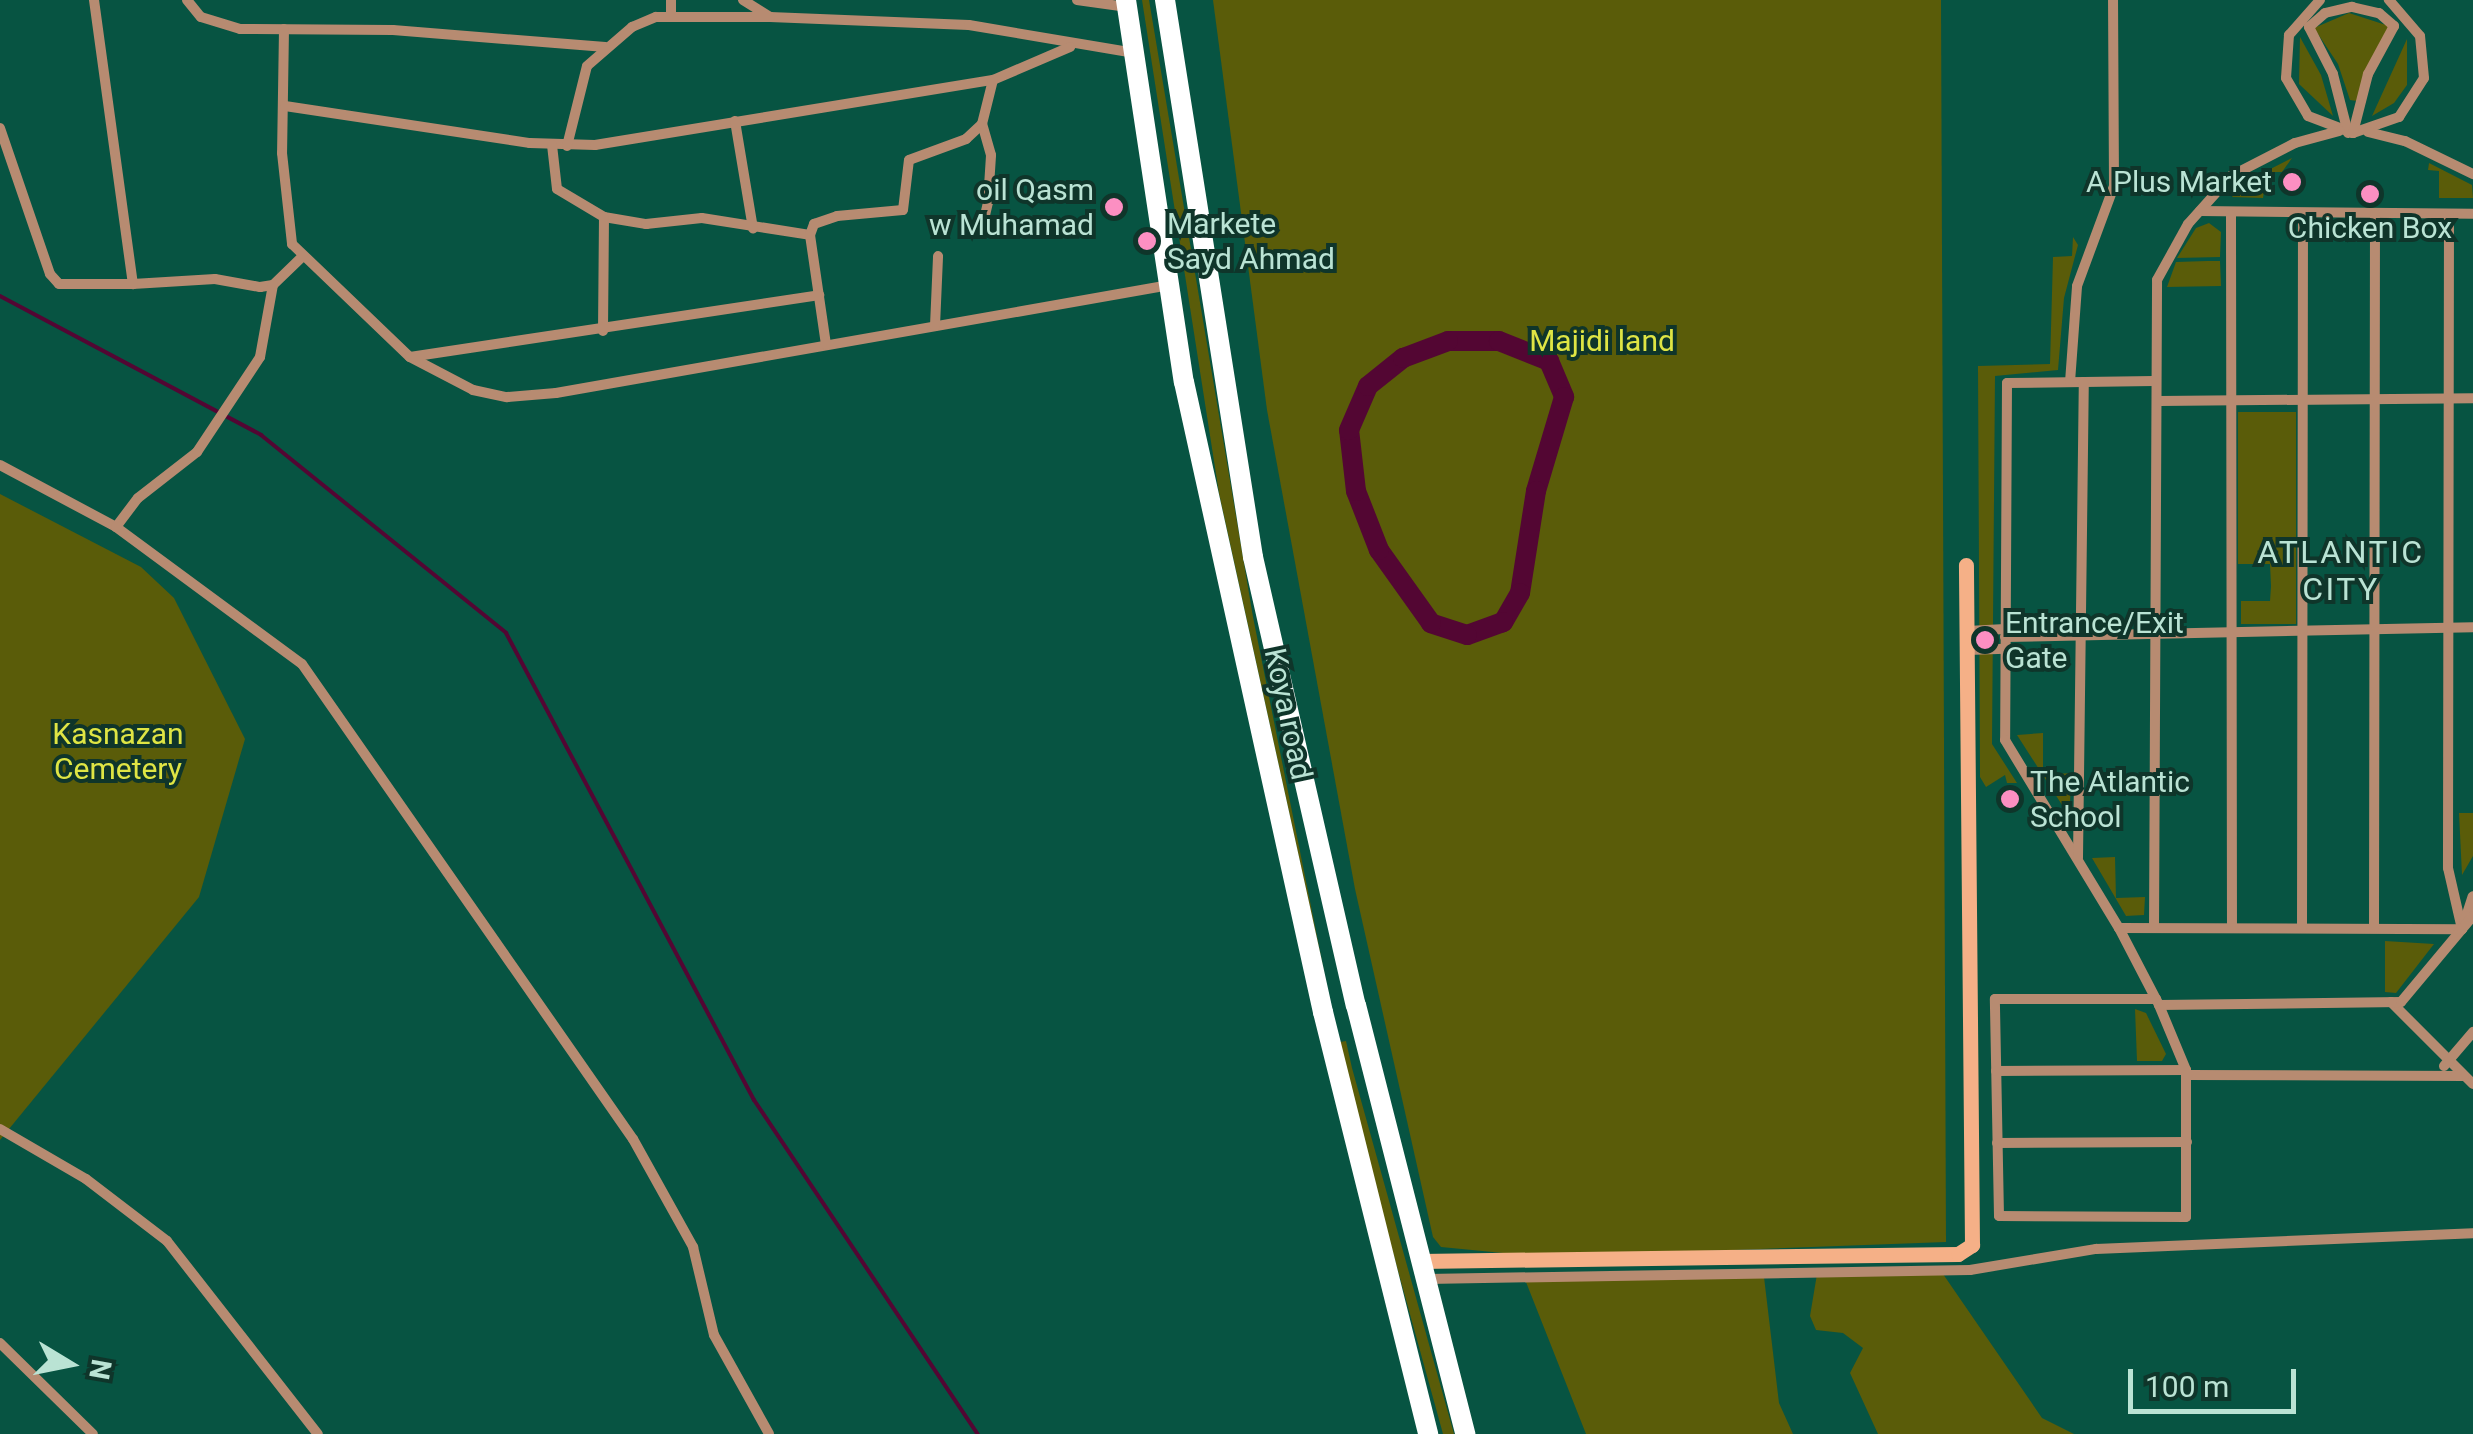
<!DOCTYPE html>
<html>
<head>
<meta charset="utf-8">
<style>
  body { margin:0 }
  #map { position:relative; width:2473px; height:1434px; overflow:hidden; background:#075442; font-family:Roboto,sans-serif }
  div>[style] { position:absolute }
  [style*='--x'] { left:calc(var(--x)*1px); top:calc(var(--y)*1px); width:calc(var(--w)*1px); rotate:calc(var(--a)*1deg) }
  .green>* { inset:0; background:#5a5c09 }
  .stream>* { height:4px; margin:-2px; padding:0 2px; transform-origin:2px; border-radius:2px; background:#530633 }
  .river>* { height:20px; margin:-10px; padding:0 10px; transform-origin:10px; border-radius:10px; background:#530633 }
  .street>* { height:10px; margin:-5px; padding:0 5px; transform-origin:5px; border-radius:5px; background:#b78b71 }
  .secondary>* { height:15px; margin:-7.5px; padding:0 7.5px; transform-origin:7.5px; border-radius:7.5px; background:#f5b087 }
  .highway>* { height:20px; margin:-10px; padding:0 10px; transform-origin:10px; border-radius:10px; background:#fff }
  .dots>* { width:28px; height:28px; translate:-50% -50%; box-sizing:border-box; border:5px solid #0f352a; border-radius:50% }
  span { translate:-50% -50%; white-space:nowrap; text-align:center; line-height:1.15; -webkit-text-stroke:8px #0f352a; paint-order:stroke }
  .poi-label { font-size:30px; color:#bae3d4 }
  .right { translate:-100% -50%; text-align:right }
  .left { translate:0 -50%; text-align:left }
  .park-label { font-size:30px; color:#dfe544 }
  .street-label { font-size:30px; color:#bae3d4 }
  .neighbourhood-label { font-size:32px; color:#bae3d4; letter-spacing:2.5px }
  .north { position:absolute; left:20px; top:1314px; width:100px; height:100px; -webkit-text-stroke:8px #0f352a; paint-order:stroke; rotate:100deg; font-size:28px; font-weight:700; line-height:40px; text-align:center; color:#bae3d4 }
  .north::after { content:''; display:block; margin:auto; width:35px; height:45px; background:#bae3d4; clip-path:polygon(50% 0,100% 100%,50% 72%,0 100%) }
  .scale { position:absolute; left:2128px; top:1369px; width:168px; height:45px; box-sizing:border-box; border:5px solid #bae3d4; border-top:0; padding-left:12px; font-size:30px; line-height:35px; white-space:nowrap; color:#bae3d4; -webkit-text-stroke:8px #0f352a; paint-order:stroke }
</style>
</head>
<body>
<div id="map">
  <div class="green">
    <i style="clip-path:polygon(1142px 0,1149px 0,1253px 617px,1325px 976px,1219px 493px)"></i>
    <i style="clip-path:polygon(1213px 0,1941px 0,1946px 1242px,1544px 1257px,1441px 1247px,1433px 1237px,1355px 889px,1267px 410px)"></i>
    <i style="clip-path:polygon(2349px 13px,2389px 26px,2357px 101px,2350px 100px,2338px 64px,2314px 28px)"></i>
    <i style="clip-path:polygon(2300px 37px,2321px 75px,2333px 116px,2299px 84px)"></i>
    <i style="clip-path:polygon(2407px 39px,2407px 85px,2394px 103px,2372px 116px)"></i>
    <i style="clip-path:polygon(2292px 158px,2282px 172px,2267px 172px,2263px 198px,2232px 197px,2241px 184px)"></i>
    <i style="clip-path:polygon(2429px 163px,2472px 185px,2473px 198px,2439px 198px,2439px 171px,2428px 170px)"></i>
    <i style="clip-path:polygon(2209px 223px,2221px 232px,2220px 257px,2177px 258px,2196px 228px)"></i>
    <i style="clip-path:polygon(2073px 237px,2078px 245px,2064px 298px,2058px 370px,1995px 376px,1992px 744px,2017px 783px,2007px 783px,2005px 775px,1986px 787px,1980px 777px,1978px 366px,2050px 364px,2053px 257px,2072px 256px)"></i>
    <i style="clip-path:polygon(2207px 261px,2220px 261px,2221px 286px,2167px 287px,2176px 262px)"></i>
    <i style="clip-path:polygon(2238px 412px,2296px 412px,2296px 624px,2241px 624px,2241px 601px,2270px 601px,2271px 586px,2270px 564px,2238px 564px)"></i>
    <i style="clip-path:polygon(0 494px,141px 567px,174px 598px,245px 739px,199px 897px,0 1140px)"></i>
    <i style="clip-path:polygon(2043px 733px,2043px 775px,2071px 773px,2070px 805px,2064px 808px,2017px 735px)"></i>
    <i style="clip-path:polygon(2459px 813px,2473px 813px,2473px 856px,2462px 875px)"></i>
    <i style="clip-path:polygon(2115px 857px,2116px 898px,2145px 897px,2144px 915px,2126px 916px,2092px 858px)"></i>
    <i style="clip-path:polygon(2385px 941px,2434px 944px,2396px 993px,2385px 992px)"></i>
    <i style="clip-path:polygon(2135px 1009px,2146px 1013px,2166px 1054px,2162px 1061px,2137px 1061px)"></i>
    <i style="clip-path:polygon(1346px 1041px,1352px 1068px,1454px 1434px,1443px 1434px,1381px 1209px,1340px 1042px)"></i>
    <i style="clip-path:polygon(1817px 1274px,1943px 1274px,2042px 1418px,2074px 1434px,1878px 1434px,1850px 1373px,1863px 1348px,1843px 1333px,1816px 1330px,1810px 1316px)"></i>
    <i style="clip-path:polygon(1524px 1277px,1764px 1277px,1779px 1403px,1793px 1434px,1586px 1434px)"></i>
  </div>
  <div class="stream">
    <i style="--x:0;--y:296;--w:296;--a:28"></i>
    <i style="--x:261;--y:435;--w:315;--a:38.9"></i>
    <i style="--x:506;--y:633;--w:529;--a:62.03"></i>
    <i style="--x:754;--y:1100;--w:402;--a:56.2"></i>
  </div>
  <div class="river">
    <i style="--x:1448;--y:341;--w:51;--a:0"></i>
    <i style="--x:1499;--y:341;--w:54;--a:21.8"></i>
    <i style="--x:1549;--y:361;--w:39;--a:67"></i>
    <i style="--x:1564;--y:397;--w:98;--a:106.6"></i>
    <i style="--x:1536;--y:491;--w:103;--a:98.9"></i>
    <i style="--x:1520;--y:593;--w:34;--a:120"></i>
    <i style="--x:1503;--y:622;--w:38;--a:160"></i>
    <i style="--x:1467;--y:635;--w:38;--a:-162"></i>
    <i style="--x:1431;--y:623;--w:90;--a:-125.5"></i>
    <i style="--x:1379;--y:550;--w:63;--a:-111.3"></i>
    <i style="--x:1356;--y:491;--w:61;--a:-96.5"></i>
    <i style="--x:1349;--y:430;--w:48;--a:-66.6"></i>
    <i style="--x:1368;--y:386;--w:45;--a:-38.7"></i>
    <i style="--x:1403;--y:358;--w:48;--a:-20.7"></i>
  </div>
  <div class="street">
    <i style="--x:94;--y:0;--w:287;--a:82.2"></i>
    <i style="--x:133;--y:284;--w:82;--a:-3.5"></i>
    <i style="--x:215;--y:279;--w:46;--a:10.1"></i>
    <i style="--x:260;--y:287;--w:13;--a:-9"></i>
    <i style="--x:273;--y:285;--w:39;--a:-44"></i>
    <i style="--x:187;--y:0;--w:22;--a:51"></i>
    <i style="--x:201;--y:17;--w:41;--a:17.1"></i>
    <i style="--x:240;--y:29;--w:153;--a:0.4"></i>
    <i style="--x:393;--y:30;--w:213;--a:4.6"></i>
    <i style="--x:743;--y:0;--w:32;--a:32"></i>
    <i style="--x:770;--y:17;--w:199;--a:2.3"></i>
    <i style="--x:969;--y:25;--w:168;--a:9.6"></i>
    <i style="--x:1077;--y:0;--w:49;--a:8.1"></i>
    <i style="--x:2320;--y:0;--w:47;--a:131.5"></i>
    <i style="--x:2289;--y:35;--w:43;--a:94"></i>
    <i style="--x:2286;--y:78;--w:44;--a:59.9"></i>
    <i style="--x:2308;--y:116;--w:48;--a:20.7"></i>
    <i style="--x:2353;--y:133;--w:49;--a:-19.2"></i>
    <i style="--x:2399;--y:117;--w:46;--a:-57.3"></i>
    <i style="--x:2424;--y:78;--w:42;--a:-95.4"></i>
    <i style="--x:2420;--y:36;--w:48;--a:-130.7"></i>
    <i style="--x:671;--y:16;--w:16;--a:-90"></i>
    <i style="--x:284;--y:29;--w:124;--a:90.9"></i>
    <i style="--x:282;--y:153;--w:92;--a:83.7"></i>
    <i style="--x:292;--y:244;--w:163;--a:43.8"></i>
    <i style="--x:410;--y:357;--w:71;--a:27.6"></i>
    <i style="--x:473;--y:390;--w:35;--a:12"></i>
    <i style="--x:507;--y:397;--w:49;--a:-4.7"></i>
    <i style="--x:556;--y:393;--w:623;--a:-9.98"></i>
    <i style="--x:285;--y:106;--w:248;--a:8.6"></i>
    <i style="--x:530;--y:143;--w:65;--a:1.8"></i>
    <i style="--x:595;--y:145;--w:403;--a:-9.3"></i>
    <i style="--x:993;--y:80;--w:84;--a:-23.2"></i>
    <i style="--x:735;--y:121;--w:109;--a:80.5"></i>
    <i style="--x:0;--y:128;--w:154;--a:71.1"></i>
    <i style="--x:50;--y:274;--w:13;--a:48"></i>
    <i style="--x:59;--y:284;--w:74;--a:0"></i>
    <i style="--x:2368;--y:132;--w:38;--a:14"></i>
    <i style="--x:2405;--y:141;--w:76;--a:25.9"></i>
    <i style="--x:2348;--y:133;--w:61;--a:-104.3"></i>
    <i style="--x:2333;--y:74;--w:53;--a:-117.1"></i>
    <i style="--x:2309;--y:27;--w:21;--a:-41"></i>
    <i style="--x:2325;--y:13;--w:28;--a:-13"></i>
    <i style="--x:2352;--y:7;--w:28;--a:13"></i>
    <i style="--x:2379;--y:13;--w:20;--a:41"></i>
    <i style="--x:2394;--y:26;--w:55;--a:118.4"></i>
    <i style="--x:2368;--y:74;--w:61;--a:104.3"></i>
    <i style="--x:552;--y:145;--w:44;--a:83.5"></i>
    <i style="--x:557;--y:189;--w:55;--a:30.8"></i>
    <i style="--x:604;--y:217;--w:43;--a:9.5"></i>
    <i style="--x:646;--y:224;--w:56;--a:-6.1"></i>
    <i style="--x:702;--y:218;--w:109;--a:8.9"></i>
    <i style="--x:810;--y:235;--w:12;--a:-70"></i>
    <i style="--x:814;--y:224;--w:24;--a:-19"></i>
    <i style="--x:837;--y:216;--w:66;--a:-5.2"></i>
    <i style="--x:903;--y:210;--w:50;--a:-83.2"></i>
    <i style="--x:909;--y:160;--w:61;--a:-20.2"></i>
    <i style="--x:966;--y:139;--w:22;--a:-43"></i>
    <i style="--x:567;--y:146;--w:82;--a:-76"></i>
    <i style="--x:587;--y:66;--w:60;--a:-40.9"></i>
    <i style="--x:632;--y:27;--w:26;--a:-23"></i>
    <i style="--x:656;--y:17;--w:114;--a:0"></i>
    <i style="--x:2200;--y:211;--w:273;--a:0.6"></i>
    <i style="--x:2449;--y:214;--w:654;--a:90.09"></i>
    <i style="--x:2448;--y:868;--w:63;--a:77.1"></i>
    <i style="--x:2231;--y:215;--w:713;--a:89.92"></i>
    <i style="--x:974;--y:231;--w:11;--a:-38"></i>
    <i style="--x:983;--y:224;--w:23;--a:-77"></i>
    <i style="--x:988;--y:202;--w:47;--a:-86.3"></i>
    <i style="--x:991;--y:155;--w:32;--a:-106"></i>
    <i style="--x:982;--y:124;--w:45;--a:-76"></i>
    <i style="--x:810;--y:235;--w:111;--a:81.7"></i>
    <i style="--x:935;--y:326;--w:70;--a:-87.5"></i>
    <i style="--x:603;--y:331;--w:114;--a:-89.5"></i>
    <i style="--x:410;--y:357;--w:414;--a:-8.6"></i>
    <i style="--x:2154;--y:381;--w:147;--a:179.2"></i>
    <i style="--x:2007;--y:383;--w:357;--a:90.3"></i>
    <i style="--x:2005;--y:740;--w:220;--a:58.8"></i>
    <i style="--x:2119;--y:928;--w:80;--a:62.5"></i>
    <i style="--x:2156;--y:999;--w:7;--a:63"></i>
    <i style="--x:2159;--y:1005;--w:70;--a:67.4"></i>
    <i style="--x:2186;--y:1070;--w:147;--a:90"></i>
    <i style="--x:2186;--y:1217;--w:187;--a:-179.7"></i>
    <i style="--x:1999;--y:1216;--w:217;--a:-91.1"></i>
    <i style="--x:1995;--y:999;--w:161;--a:0"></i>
    <i style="--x:2070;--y:382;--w:96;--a:-85.8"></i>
    <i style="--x:2077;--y:286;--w:107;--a:-69.7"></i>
    <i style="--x:2114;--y:186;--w:186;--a:-90.3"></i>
    <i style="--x:2159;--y:401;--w:314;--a:-0.5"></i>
    <i style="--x:0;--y:465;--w:132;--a:28.1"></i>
    <i style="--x:116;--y:527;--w:231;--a:36.4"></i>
    <i style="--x:302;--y:664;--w:579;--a:55.13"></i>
    <i style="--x:633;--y:1139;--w:124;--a:60.9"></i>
    <i style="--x:693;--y:1247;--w:90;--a:76.6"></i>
    <i style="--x:714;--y:1335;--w:113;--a:60.9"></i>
    <i style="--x:116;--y:527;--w:36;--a:-53"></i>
    <i style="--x:138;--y:498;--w:75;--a:-37.9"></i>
    <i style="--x:197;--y:452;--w:114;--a:-56.4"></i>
    <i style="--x:260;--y:357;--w:73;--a:-79.8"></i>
    <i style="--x:1968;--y:631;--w:37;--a:-3"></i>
    <i style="--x:2005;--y:637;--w:468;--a:-1.2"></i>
    <i style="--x:1968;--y:650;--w:37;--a:-2"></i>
    <i style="--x:2078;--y:858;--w:476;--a:-89.3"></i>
    <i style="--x:2464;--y:923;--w:28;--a:-72"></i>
    <i style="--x:2119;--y:928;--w:343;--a:0.2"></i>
    <i style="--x:2154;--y:928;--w:648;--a:-89.73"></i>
    <i style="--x:2157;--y:280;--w:64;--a:-61"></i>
    <i style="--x:2188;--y:224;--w:64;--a:-48.1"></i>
    <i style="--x:2231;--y:176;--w:72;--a:-27.3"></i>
    <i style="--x:2295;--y:143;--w:46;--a:-15.3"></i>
    <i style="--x:2302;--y:928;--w:714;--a:-89.92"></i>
    <i style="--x:2374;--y:928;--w:714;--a:-89.92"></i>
    <i style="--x:2391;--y:1002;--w:116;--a:45"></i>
    <i style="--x:2159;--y:1005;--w:242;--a:-0.7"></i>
    <i style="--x:2401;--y:1002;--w:112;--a:-50.1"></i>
    <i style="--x:2444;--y:1066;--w:45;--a:-49.5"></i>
    <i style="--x:1996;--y:1071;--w:190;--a:-0.3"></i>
    <i style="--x:2186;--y:1075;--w:278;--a:0.2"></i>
    <i style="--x:0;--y:1129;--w:99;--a:30.2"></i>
    <i style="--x:86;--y:1179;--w:102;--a:37.4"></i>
    <i style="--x:167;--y:1241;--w:245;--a:52"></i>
    <i style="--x:1997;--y:1143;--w:190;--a:-0.3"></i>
    <i style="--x:1427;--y:1279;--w:543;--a:-0.95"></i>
    <i style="--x:1970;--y:1270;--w:128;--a:-9.5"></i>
    <i style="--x:2096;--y:1249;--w:377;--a:-2.4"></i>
    <i style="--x:0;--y:1343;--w:130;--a:44.4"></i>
  </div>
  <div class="secondary">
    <i style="--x:1420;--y:1261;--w:538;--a:-0.75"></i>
    <i style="--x:1958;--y:1254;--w:17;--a:-33"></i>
    <i style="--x:1972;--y:1245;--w:680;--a:-90.51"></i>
  </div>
  <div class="highway">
    <i style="--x:1126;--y:0;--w:386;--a:81.4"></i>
    <i style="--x:1184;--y:382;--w:645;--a:77.56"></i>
    <i style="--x:1323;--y:1012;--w:435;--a:76"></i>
    <i style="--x:1165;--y:0;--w:564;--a:81.02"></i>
    <i style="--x:1253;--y:557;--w:460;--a:77.1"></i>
    <i style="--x:1356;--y:1005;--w:443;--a:75.7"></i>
  </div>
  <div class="dots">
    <i style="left:2292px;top:182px;background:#fc8fc2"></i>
    <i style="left:2370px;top:194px;background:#fc8fc2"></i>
    <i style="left:1114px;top:207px;background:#fc8fc2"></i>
    <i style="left:1147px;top:241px;background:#fc8fc2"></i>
    <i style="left:1985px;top:640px;background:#fc8fc2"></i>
    <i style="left:2010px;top:799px;background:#fc8fc2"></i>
  </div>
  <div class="poi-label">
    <span class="right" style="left:2272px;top:182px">A Plus Market</span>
    <span class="right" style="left:1094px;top:207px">oil Qasm<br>w Muhamad</span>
    <span class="left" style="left:1167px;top:241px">Markete<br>Sayd Ahmad</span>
    <span style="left:2370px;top:228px">Chicken Box</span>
    <span class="left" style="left:2005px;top:640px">Entrance/Exit<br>Gate</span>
    <span class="left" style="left:2030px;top:799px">The Atlantic<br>School</span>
  </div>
  <div class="park-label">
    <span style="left:1602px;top:341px">Majidi land</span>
    <span style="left:118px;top:751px">Kasnazan<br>Cemetery</span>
  </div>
  <div class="street-label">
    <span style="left:1288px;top:714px;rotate:78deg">Koya road</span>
  </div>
  <div class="neighbourhood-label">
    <span style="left:2341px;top:571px">ATLANTIC<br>CITY</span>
  </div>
  <div class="north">N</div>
  <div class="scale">100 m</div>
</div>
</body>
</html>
